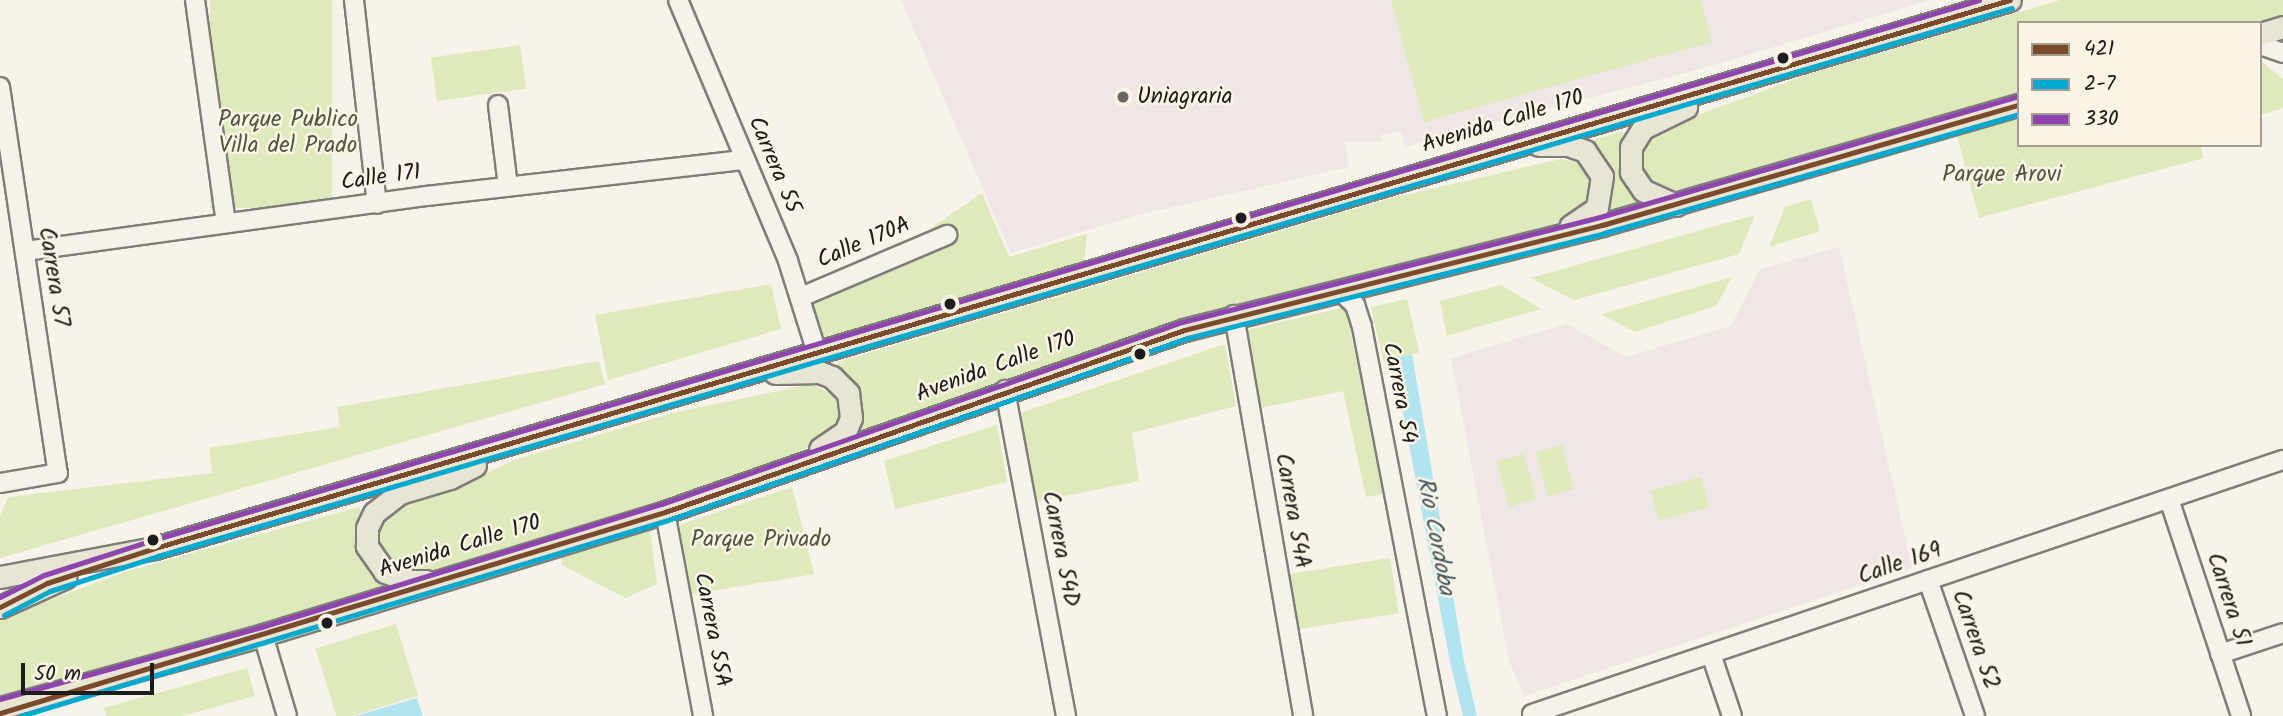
<!DOCTYPE html>
<html>
<head>
<meta charset="utf-8">
<style>
  body { margin:0 }
  #map { position:relative; width:2283px; height:716px; overflow:hidden; background:#f7f3ea; font-family:Kalam,sans-serif }
  div>[style] { position:absolute }
  [style*='--x'] { left:calc(var(--x)*1px); top:calc(var(--y)*1px); width:calc(var(--w)*1px); rotate:calc(var(--a)*1deg) }
  .built>* { inset:0; background:#eee7e5 }
  .green>* { inset:0; background:#dee9bc; transform-origin:0 0 }
  .water>* { inset:0; background:#b1e4f1 }
  .roads { filter:drop-shadow(2px 0 #7f7d79) drop-shadow(-2px 0 #7f7d79) drop-shadow(0 2px #7f7d79) drop-shadow(0 -2px #7f7d79) }
  .minor>* { height:18px; margin:-9px; padding:0 9px; transform-origin:9px; border-radius:9px; background:#f5f2ec }
  .major>* { height:21px; margin:-10.5px; padding:0 10.5px; transform-origin:10.5px; border-radius:10.5px; background:#e9e5d5 }
  .bus-1>* { height:5px; margin:-2.5px; padding:0 2.5px; transform-origin:2.5px; border-radius:2.5px; background:#7a4b2a }
  .bus-2>* { height:5px; margin:-2.5px; padding:0 2.5px; transform-origin:2.5px; border-radius:2.5px; background:#00a9ce }
  .bus-3>* { height:5px; margin:-2.5px; padding:0 2.5px; transform-origin:2.5px; border-radius:2.5px; background:#8e44ad }
  .dots>* { width:19px; height:19px; translate:-50% -50%; box-sizing:border-box; border:4px solid #fcf5e5; border-radius:50% }
  span { translate:-50% -50%; white-space:nowrap; text-align:center; line-height:1.15; -webkit-text-stroke:5px #fcf5e5; paint-order:stroke }
  .poi-label { font-size:23px; color:#1c1c1c }
  .left { translate:0 -50%; text-align:left }
  .park-label { font-size:23px; color:#505741 }
  .street-label { font-size:23px; color:#1c1c1c }
  .water-label { font-size:24px; color:#40565d; font-style:italic }
  .legend { position:absolute; left:2017px; top:21px; width:245px; height:126px; box-sizing:border-box; background:#fcf5e5; border:2px solid #a29e95; margin:0; padding:9px 12px; list-style:none; font-size:21px; color:#1c1c1c }
  .legend li { display:flex; align-items:center; gap:14px; height:35px }
  .legend b { width:35px; border:2px solid #a29e95 }
  .scale { position:absolute; left:21px; top:663px; width:133px; height:32px; box-sizing:border-box; border:4px solid #1c1c1c; border-top:0; padding-left:9px; font-size:21px; line-height:24px; white-space:nowrap; color:#1c1c1c; -webkit-text-stroke:5px #fcf5e5; paint-order:stroke }
</style>
</head>
<body>
<div id="map">
  <div class="built">
    <i style="clip-path:polygon(901px 0,1930px 0,1718px 64px,1405px 147px,1401px 131px,1381px 135px,1381px 141px,1345px 142px,1349px 167px,1138px 215px,1011px 253px)"></i>
    <i style="clip-path:polygon(1839px 247px,1912px 568px,1524px 696px,1509px 661px,1451px 358px,1567px 324px,1626px 357px,1731px 326px,1760px 269px)"></i>
  </div>
  <div class="green">
    <i style="left:210px;top:0;width:122px;height:208px"></i>
    <i style="clip-path:polygon(1391px 0,1701px 0,1712px 42px,1424px 122px)"></i>
    <i style="clip-path:polygon(2060px 0,2283px 0,2283px 18px,2260px 25px,2019px 23px,2019px 100px,1686px 188px,1668px 191px,1654px 186px,1641px 172px,1639px 153px,1643px 141px,1657px 130px,1809px 74px)"></i>
    <i style="left:520px;top:45px;width:44px;height:90px;rotate:82deg"></i>
    <i style="clip-path:polygon(2260px 60px,2283px 79px,2283px 108px,2260px 115px)"></i>
    <i style="clip-path:polygon(2019px 119px,2019px 145px,2200px 145px,2204px 158px,1979px 218px,1957px 136px)"></i>
    <i style="clip-path:polygon(1623px 131px,1620px 169px,1644px 206px,1608px 213px,1612px 200px,1610px 172px,1586px 142px)"></i>
    <i style="clip-path:polygon(1561px 159px,1579px 163px,1592px 176px,1590px 205px,1563px 223px,1331px 284px,862px 438px,856px 433px,861px 407px,858px 395px,836px 370px,838px 362px,1388px 199px)"></i>
    <i style="clip-path:polygon(982px 193px,1009px 257px,1087px 234px,1084px 263px,820px 344px,810px 299px,920px 259px,927px 231px)"></i>
    <i style="clip-path:polygon(1811px 199px,1820px 231px,1769px 247px,1785px 207px)"></i>
    <i style="clip-path:polygon(1755px 215px,1739px 254px,1574px 300px,1530px 278px)"></i>
    <i style="clip-path:polygon(1732px 277px,1716px 306px,1635px 332px,1601px 314px)"></i>
    <i style="clip-path:polygon(771px 284px,781px 329px,608px 380px,595px 315px)"></i>
    <i style="clip-path:polygon(1501px 285px,1541px 309px,1447px 336px,1440px 301px)"></i>
    <i style="left:1407px;top:299px;width:55px;height:37px;rotate:77deg"></i>
    <i style="clip-path:polygon(1346px 307px,1383px 494px,1366px 497px,1343px 391px,1256px 409px,1242px 331px)"></i>
    <i style="clip-path:polygon(1225px 344px,1236px 406px,1132px 433px,1139px 481px,1031px 503px,1014px 415px)"></i>
    <i style="clip-path:polygon(599px 361px,605px 384px,0 558px,0 516px,8px 497px,212px 473px,209px 448px,340px 427px,337px 407px)"></i>
    <i style="clip-path:polygon(812px 384px,834px 396px,842px 414px,822px 442px,729px 480px,527px 546px,421px 573px,393px 568px,380px 551px,377px 529px,383px 518px,400px 505px,451px 490px,514px 460px,676px 412px)"></i>
    <i style="clip-path:polygon(997px 425px,1007px 482px,895px 509px,884px 461px)"></i>
    <i style="left:1562px;top:445px;width:46px;height:27px;rotate:75deg"></i>
    <i style="left:1524px;top:454px;width:47px;height:28px;rotate:75deg"></i>
    <i style="left:1701px;top:477px;width:31px;height:52px;rotate:75deg"></i>
    <i style="clip-path:polygon(792px 487px,814px 574px,688px 595px,676px 526px)"></i>
    <i style="clip-path:polygon(359px 507px,363px 514px,358px 529px,360px 556px,376px 583px,393px 587px,188px 649px,0 696px,0 619px,124px 572px)"></i>
    <i style="clip-path:polygon(650px 530px,657px 584px,625px 598px,562px 565px,561px 557px)"></i>
    <i style="left:1390px;top:558px;width:56px;height:102px;rotate:81deg"></i>
    <i style="left:396px;top:624px;width:75px;height:84px;rotate:73deg"></i>
    <i style="clip-path:polygon(247px 668px,255px 696px,182px 716px,106px 716px,104px 708px)"></i>
  </div>
  <div class="water">
    <i style="clip-path:polygon(1412px 354px,1464px 661px,1477px 716px,1463px 716px,1450px 662px,1393px 359px)"></i>
    <i style="clip-path:polygon(417px 698px,423px 716px,355px 716px)"></i>
  </div>
  <div class="roads">
    <div class="minor">
      <i style="--x:195;--y:0;--w:225;--a:82.1"></i>
      <i style="--x:354;--y:0;--w:205;--a:83.6"></i>
      <i style="--x:678;--y:0;--w:283;--a:67.1"></i>
      <i style="--x:788;--y:261;--w:96;--a:72.5"></i>
      <i style="--x:2260;--y:45;--w:24;--a:19"></i>
      <i style="--x:0;--y:87;--w:390;--a:81.5"></i>
      <i style="--x:58;--y:473;--w:59;--a:170.2"></i>
      <i style="--x:498;--y:105;--w:82;--a:83"></i>
      <i style="--x:25;--y:251;--w:406;--a:-7.8"></i>
      <i style="--x:427;--y:196;--w:320;--a:-6.5"></i>
      <i style="--x:1340;--y:291;--w:21;--a:43"></i>
      <i style="--x:1355;--y:305;--w:23;--a:72"></i>
      <i style="--x:1362;--y:327;--w:396;--a:79.1"></i>
      <i style="--x:801;--y:297;--w:159;--a:-23"></i>
      <i style="--x:1234;--y:315;--w:407;--a:80.2"></i>
      <i style="--x:1005;--y:390;--w:332;--a:79.4"></i>
      <i style="--x:2169;--y:499;--w:229;--a:71.6"></i>
      <i style="--x:665;--y:512;--w:208;--a:79.4"></i>
      <i style="--x:1928;--y:580;--w:144;--a:70.9"></i>
      <i style="--x:263;--y:635;--w:84;--a:73.5"></i>
      <i style="--x:1711;--y:654;--w:65;--a:71.3"></i>
      <i style="--x:2220;--y:654;--w:66;--a:-18.4"></i>
      <i style="--x:1532;--y:714;--w:793;--a:-18.69"></i>
    </div>
    <div class="major">
      <i style="--x:2260;--y:34;--w:24;--a:-17"></i>
      <i style="--x:1539;--y:145;--w:29;--a:0"></i>
      <i style="--x:1568;--y:145;--w:18;--a:19"></i>
      <i style="--x:1585;--y:151;--w:30;--a:56"></i>
      <i style="--x:1602;--y:176;--w:32;--a:99"></i>
      <i style="--x:1597;--y:208;--w:32;--a:146"></i>
      <i style="--x:1676;--y:205;--w:36;--a:-156"></i>
      <i style="--x:1643;--y:190;--w:22;--a:-124"></i>
      <i style="--x:1631;--y:172;--w:25;--a:-90"></i>
      <i style="--x:1631;--y:147;--w:22;--a:-58"></i>
      <i style="--x:1643;--y:128;--w:48;--a:-26"></i>
      <i style="--x:775;--y:373;--w:44;--a:-1.3"></i>
      <i style="--x:819;--y:372;--w:14;--a:21"></i>
      <i style="--x:832;--y:377;--w:23;--a:45"></i>
      <i style="--x:848;--y:393;--w:25;--a:83"></i>
      <i style="--x:851;--y:418;--w:15;--a:113"></i>
      <i style="--x:845;--y:432;--w:30;--a:146"></i>
      <i style="--x:0;--y:577;--w:158;--a:-10.6"></i>
      <i style="--x:155;--y:548;--w:1934;--a:-16.46"></i>
      <i style="--x:426;--y:581;--w:15;--a:180"></i>
      <i style="--x:411;--y:581;--w:28;--a:-161"></i>
      <i style="--x:385;--y:572;--w:32;--a:-125"></i>
      <i style="--x:367;--y:546;--w:18;--a:-90"></i>
      <i style="--x:367;--y:528;--w:17;--a:-65"></i>
      <i style="--x:374;--y:513;--w:33;--a:-38"></i>
      <i style="--x:400;--y:493;--w:52;--a:-16.7"></i>
      <i style="--x:450;--y:478;--w:28;--a:-27"></i>
      <i style="--x:0;--y:607;--w:72;--a:-24.4"></i>
      <i style="--x:0;--y:708;--w:273;--a:-15.5"></i>
      <i style="--x:263;--y:635;--w:420;--a:-17"></i>
      <i style="--x:665;--y:512;--w:550;--a:-19.32"></i>
      <i style="--x:1184;--y:330;--w:431;--a:-14.1"></i>
      <i style="--x:1602;--y:225;--w:434;--a:-16.1"></i>
    </div>
  </div>
  <div class="bus-1">
    <i style="--x:0;--y:607;--w:53;--a:-27.1"></i>
    <i style="--x:47;--y:583;--w:114;--a:-18"></i>
    <i style="--x:155;--y:548;--w:1934;--a:-16.46"></i>
    <i style="--x:0;--y:713;--w:695;--a:-16.82"></i>
    <i style="--x:665;--y:512;--w:550;--a:-19.32"></i>
    <i style="--x:1184;--y:330;--w:431;--a:-14.1"></i>
    <i style="--x:1602;--y:225;--w:434;--a:-16.1"></i>
  </div>
  <div class="bus-2">
    <i style="--x:4;--y:615;--w:52;--a:-27.6"></i>
    <i style="--x:50;--y:591;--w:114;--a:-18"></i>
    <i style="--x:158;--y:556;--w:1933;--a:-16.47"></i>
    <i style="--x:20;--y:716;--w:677;--a:-16.83"></i>
    <i style="--x:668;--y:520;--w:550;--a:-19.32"></i>
    <i style="--x:1187;--y:338;--w:430;--a:-14.1"></i>
    <i style="--x:1604;--y:233;--w:432;--a:-16"></i>
  </div>
  <div class="bus-3">
    <i style="--x:0;--y:597;--w:49;--a:-26.6"></i>
    <i style="--x:44;--y:575;--w:114;--a:-17.8"></i>
    <i style="--x:153;--y:540;--w:1904;--a:-16.47"></i>
    <i style="--x:0;--y:699;--w:271;--a:-15.4"></i>
    <i style="--x:261;--y:627;--w:419;--a:-17.1"></i>
    <i style="--x:662;--y:504;--w:551;--a:-19.29"></i>
    <i style="--x:1182;--y:322;--w:431;--a:-14.1"></i>
    <i style="--x:1600;--y:217;--w:434;--a:-16.1"></i>
  </div>
  <div class="dots">
    <i style="left:1783px;top:58px;background:#1c1c1c"></i>
    <i style="left:1123px;top:97px;background:#696764"></i>
    <i style="left:1241px;top:218px;background:#1c1c1c"></i>
    <i style="left:950px;top:304px;background:#1c1c1c"></i>
    <i style="left:1140px;top:354px;background:#1c1c1c"></i>
    <i style="left:153px;top:540px;background:#1c1c1c"></i>
    <i style="left:327px;top:623px;background:#1c1c1c"></i>
  </div>
  <div class="poi-label">
    <span class="left" style="left:1137px;top:97px">Uniagraria</span>
  </div>
  <div class="park-label">
    <span style="left:288px;top:133px">Parque Publico<br>Villa del Prado</span>
    <span style="left:2002px;top:175px">Parque Arovi</span>
    <span style="left:761px;top:540px">Parque Privado</span>
  </div>
  <div class="street-label">
    <span style="left:1503px;top:122px;rotate:-17deg">Avenida Calle 170</span>
    <span style="left:774px;top:165px;rotate:67deg">Carrera 55</span>
    <span style="left:381px;top:178px;rotate:-8deg">Calle 171</span>
    <span style="left:864px;top:243px;rotate:-23deg">Calle 170A</span>
    <span style="left:53px;top:277px;rotate:81deg">Carrera 57</span>
    <span style="left:996px;top:367px;rotate:-20deg">Avenida Calle 170</span>
    <span style="left:1399px;top:393px;rotate:79deg">Carrera 54</span>
    <span style="left:1292px;top:511px;rotate:80deg">Carrera 54A</span>
    <span style="left:460px;top:547px;rotate:-17deg">Avenida Calle 170</span>
    <span style="left:1060px;top:549px;rotate:79deg">Carrera 54D</span>
    <span style="left:1900px;top:564px;rotate:-19deg">Calle 169</span>
    <span style="left:2228px;top:600px;rotate:72deg">Carrera 51</span>
    <span style="left:712px;top:630px;rotate:79deg">Carrera 55A</span>
    <span style="left:1975px;top:640px;rotate:71deg">Carrera 52</span>
  </div>
  <div class="water-label">
    <span style="left:1435px;top:536px;rotate:79deg">Rio Cordoba</span>
  </div>
  <ul class="legend">
  <li><b style="height:9px;background:#7a4b2a"></b>421</li>
  <li><b style="height:9px;background:#00a9ce"></b>2-7</li>
  <li><b style="height:9px;background:#8e44ad"></b>330</li>
  </ul>
  <div class="scale">50 m</div>
</div>
</body>
</html>
